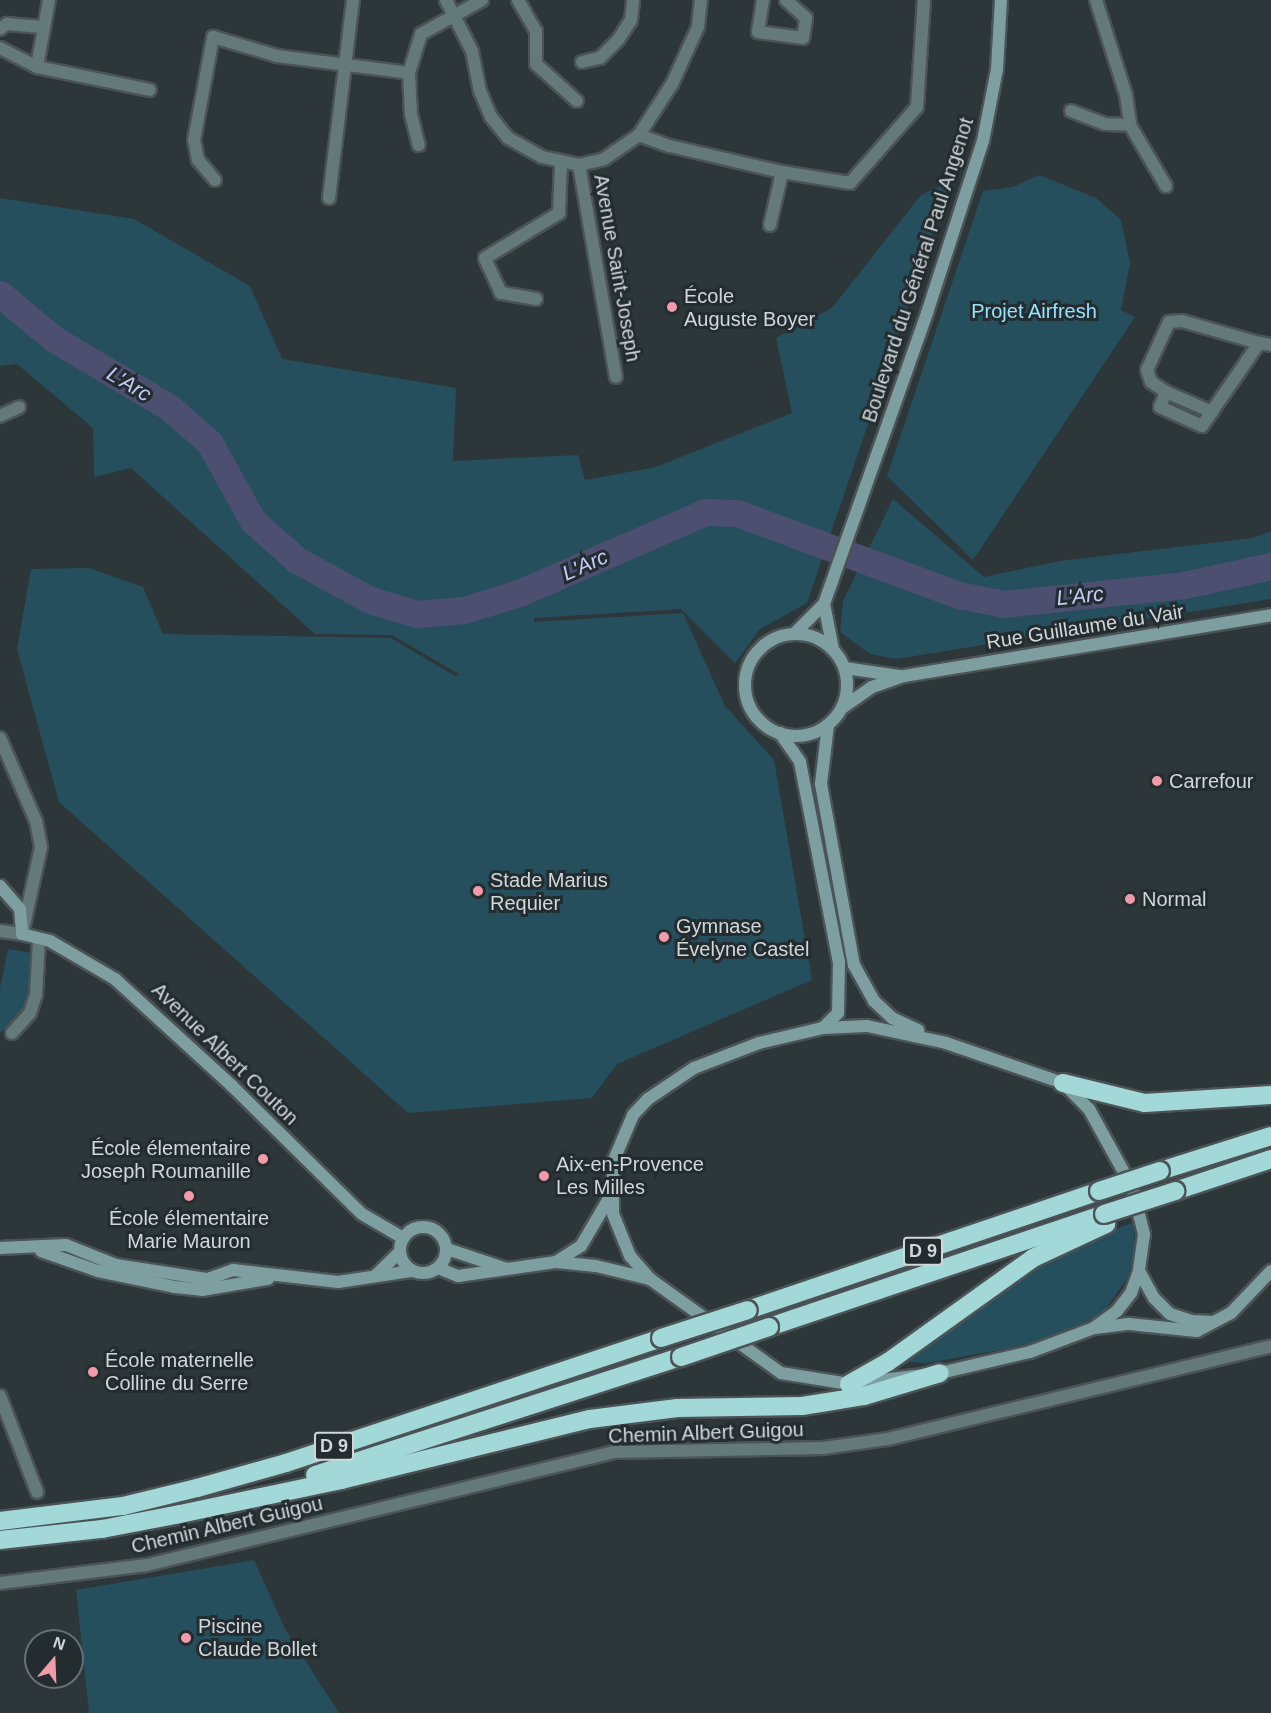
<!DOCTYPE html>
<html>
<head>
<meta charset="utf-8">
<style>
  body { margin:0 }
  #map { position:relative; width:1271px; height:1713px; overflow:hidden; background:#2d3639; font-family:Helvetica,sans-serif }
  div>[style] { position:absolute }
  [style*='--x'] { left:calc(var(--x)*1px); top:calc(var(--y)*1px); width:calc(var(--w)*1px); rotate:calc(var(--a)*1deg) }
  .green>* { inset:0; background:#264f5e }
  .river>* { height:27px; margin:-13.5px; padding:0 13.5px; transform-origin:13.5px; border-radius:13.5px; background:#4d4f70 }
  .roads { filter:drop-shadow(2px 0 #4b5356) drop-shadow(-2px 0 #4b5356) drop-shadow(0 2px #4b5356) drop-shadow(0 -2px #4b5356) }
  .street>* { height:12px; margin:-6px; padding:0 6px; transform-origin:6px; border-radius:6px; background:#647979 }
  .secondary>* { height:12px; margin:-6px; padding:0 6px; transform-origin:6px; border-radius:6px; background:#7e9fa0 }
  .secondary>.ring { margin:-6px; padding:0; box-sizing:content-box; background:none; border:12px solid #7e9fa0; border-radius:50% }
  .highway>* { height:18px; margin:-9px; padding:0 9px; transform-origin:9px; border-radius:9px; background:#a3d8d8 }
  .bridges { filter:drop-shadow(2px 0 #4b5356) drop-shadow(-2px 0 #4b5356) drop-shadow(0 2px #4b5356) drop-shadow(0 -2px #4b5356) }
  .highway-bridge>* { height:18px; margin:-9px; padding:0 9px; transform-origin:9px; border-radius:9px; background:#a3d8d8 }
  .dots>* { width:16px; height:16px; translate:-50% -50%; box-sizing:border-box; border:3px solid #232c2f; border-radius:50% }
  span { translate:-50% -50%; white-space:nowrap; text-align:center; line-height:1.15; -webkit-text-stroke:6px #232c2f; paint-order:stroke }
  .shield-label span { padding:2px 4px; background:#232c2f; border:2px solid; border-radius:4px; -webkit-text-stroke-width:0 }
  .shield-label { font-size:18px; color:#d2d7da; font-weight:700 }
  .street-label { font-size:20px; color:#d2d7da }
  .poi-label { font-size:20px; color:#d2d7da }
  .left { translate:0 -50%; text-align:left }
  .right { translate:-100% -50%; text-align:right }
  .park-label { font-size:20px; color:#96e1ff }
  .water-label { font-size:21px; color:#c7c9fa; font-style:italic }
  .north { position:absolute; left:24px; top:1629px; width:60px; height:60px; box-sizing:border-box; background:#232c2f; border:2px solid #697073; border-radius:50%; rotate:19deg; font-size:16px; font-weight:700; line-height:24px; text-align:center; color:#d2d7da }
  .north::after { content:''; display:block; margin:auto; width:21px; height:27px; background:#f39aaa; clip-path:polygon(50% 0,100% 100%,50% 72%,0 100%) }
</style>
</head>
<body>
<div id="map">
  <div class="green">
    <i style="clip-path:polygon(1039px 175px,1096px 198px,1121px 220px,1130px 263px,1121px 310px,1135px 317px,973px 560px,887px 476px,983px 191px,1013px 187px)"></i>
    <i style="clip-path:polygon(951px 181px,807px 603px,760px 629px,735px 663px,681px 609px,534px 618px,534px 622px,683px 613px,725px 706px,774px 760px,812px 980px,617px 1064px,592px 1098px,408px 1113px,59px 802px,17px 649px,31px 569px,89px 568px,143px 587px,163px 634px,391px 638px,455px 676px,459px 674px,392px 635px,315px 634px,131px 468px,94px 477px,93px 428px,17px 364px,0 366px,0 198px,134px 219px,250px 286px,282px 359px,456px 388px,453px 461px,578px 455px,585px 480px,656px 467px,792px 413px,776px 338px,832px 308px,921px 195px)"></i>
    <i style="clip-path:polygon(893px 499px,984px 577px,1060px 561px,1253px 538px,1271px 531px,1271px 599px,896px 659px,870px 654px,840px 632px,843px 601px)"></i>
    <i style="clip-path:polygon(8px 949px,32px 953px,32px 989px,25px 1011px,0 1033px,0 988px)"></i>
    <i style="clip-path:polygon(1134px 1222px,1135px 1253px,1127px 1279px,1102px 1314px,1054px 1337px,1010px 1348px,928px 1363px,905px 1362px,1017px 1276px,1064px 1250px)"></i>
    <i style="clip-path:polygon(254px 1560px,285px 1629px,339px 1713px,89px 1713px,76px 1590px)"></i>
  </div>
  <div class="river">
    <i style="--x:0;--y:294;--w:70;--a:39.8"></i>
    <i style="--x:54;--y:339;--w:135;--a:30.7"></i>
    <i style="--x:170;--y:408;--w:52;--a:41.1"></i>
    <i style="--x:209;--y:442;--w:90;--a:60.9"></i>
    <i style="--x:253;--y:521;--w:59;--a:41.6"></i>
    <i style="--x:297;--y:560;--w:83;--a:28.7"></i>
    <i style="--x:370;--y:600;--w:49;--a:16.6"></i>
    <i style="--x:417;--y:614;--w:47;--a:-4.9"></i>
    <i style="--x:464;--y:610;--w:58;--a:-17.2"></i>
    <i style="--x:519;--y:593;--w:203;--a:-23.5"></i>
    <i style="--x:705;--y:512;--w:32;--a:2"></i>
    <i style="--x:737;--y:513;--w:237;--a:20.3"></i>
    <i style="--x:959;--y:595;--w:46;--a:11.3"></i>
    <i style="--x:1004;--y:604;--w:181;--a:-6"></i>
    <i style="--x:1184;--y:585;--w:89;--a:-12.3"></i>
  </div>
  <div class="roads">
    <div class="street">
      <i style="--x:49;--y:0;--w:68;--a:100.2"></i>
      <i style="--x:37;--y:67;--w:115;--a:11.5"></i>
      <i style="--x:446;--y:0;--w:57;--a:63"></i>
      <i style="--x:472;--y:51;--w:41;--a:78.7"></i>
      <i style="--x:480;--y:91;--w:28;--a:67"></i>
      <i style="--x:491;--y:117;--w:27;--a:51"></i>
      <i style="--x:508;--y:138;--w:39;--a:29"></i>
      <i style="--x:542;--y:157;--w:38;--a:12"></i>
      <i style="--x:579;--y:165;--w:26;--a:-13"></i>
      <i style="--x:604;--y:159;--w:42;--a:-34.4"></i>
      <i style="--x:639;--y:135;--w:61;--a:-57.1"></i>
      <i style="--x:672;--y:84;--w:63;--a:-65.5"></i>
      <i style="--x:698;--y:27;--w:27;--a:-84"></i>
      <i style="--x:518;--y:0;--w:36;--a:60"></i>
      <i style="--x:536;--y:31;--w:33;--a:90"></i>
      <i style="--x:536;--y:64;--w:55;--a:42.1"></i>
      <i style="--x:763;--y:0;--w:32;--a:99"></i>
      <i style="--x:758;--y:32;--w:45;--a:7.6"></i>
      <i style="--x:803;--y:38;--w:20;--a:-81"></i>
      <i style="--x:806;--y:18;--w:27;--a:-138"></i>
      <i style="--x:1096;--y:0;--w:100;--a:72.5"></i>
      <i style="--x:1126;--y:95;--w:30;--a:82"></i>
      <i style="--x:1130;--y:125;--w:71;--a:59.5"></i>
      <i style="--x:0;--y:29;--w:9;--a:-36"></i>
      <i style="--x:7;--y:24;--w:37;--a:5"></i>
      <i style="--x:0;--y:48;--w:42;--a:27.2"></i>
      <i style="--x:582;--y:62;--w:18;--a:-13"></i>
      <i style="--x:600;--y:58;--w:25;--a:-45"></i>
      <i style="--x:618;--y:40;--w:24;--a:-57"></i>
      <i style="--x:631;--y:20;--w:20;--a:-84"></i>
      <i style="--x:409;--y:73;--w:41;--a:87.2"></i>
      <i style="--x:411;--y:114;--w:32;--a:76"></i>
      <i style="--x:1071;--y:111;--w:36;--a:21"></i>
      <i style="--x:1105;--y:124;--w:25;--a:2"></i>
      <i style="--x:639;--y:135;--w:33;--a:20"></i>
      <i style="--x:670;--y:146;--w:115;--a:13.1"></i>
      <i style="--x:782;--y:172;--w:69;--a:9.2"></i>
      <i style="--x:850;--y:183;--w:101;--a:-48.6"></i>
      <i style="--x:917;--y:107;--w:107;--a:-86.3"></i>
      <i style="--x:579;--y:165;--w:215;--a:80.1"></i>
      <i style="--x:215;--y:180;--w:26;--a:-130"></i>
      <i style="--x:198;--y:160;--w:20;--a:-101"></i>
      <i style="--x:194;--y:140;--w:105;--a:-79.5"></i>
      <i style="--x:213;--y:37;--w:67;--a:16.5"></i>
      <i style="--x:277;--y:56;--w:133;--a:7.3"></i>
      <i style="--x:409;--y:73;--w:41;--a:-72.9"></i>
      <i style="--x:421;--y:34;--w:70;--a:-29.1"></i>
      <i style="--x:329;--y:198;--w:199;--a:-83.1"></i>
      <i style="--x:770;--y:225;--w:54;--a:-77.2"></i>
      <i style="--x:536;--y:299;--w:36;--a:-170"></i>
      <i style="--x:501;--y:293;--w:38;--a:-115"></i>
      <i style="--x:485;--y:258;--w:87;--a:-31.3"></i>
      <i style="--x:559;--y:213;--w:50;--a:-87.7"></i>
      <i style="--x:1166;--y:392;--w:18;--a:-146"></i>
      <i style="--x:1151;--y:382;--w:13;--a:-108"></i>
      <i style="--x:1147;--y:370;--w:53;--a:-65.4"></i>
      <i style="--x:1169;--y:322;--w:13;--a:-4"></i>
      <i style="--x:1182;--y:321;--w:80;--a:15.9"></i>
      <i style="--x:1212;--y:412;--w:50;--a:-156.5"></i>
      <i style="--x:1166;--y:392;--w:16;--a:112"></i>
      <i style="--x:1160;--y:407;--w:46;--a:24.3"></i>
      <i style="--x:1202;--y:426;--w:101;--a:-55.5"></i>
      <i style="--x:1259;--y:343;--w:12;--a:9"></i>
      <i style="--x:0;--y:416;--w:21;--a:-25"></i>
      <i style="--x:0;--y:738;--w:90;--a:66.6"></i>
      <i style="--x:36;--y:821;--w:26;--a:79"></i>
      <i style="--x:41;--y:847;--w:89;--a:102.3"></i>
      <i style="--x:22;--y:934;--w:22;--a:-172"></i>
      <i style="--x:12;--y:1033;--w:27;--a:-48"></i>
      <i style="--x:30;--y:1013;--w:19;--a:-72"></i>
      <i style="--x:36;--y:995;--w:56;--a:-86.9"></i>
      <i style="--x:0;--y:1396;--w:103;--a:68.9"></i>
      <i style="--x:0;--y:1583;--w:148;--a:-7"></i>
      <i style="--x:147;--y:1565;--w:480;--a:-13.6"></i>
      <i style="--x:614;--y:1452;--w:209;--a:-1.1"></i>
      <i style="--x:823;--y:1448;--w:66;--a:-7.9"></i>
      <i style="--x:888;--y:1439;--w:394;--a:-13.6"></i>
    </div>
    <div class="secondary">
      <i style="--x:824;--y:604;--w:46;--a:78.7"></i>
      <i style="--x:794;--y:634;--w:42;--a:-45"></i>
      <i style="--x:824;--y:604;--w:309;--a:-70.5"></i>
      <i style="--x:927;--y:313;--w:181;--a:-72"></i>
      <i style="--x:983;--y:141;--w:73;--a:-79"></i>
      <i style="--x:997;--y:69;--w:69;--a:-86.7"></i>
      <i class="ring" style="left:745px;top:634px;width:90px;height:90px"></i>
      <i style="--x:845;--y:668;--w:56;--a:8.3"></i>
      <i style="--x:842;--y:708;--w:37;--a:-35"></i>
      <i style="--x:872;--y:687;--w:34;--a:-19"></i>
      <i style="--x:904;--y:676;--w:372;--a:-9.4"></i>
      <i style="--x:828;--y:725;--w:59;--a:96.8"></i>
      <i style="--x:821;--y:784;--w:184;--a:79.7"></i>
      <i style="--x:854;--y:965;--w:41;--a:60.9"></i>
      <i style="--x:874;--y:1001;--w:25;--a:43"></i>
      <i style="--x:892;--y:1018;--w:29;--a:25"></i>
      <i style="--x:780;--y:733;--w:35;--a:55"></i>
      <i style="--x:800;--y:762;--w:204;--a:79"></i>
      <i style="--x:839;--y:962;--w:51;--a:91.1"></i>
      <i style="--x:838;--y:1013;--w:21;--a:135"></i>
      <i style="--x:0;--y:886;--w:30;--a:49"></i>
      <i style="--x:20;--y:909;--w:25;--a:85"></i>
      <i style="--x:22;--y:934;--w:29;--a:14"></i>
      <i style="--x:50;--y:941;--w:75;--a:30.3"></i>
      <i style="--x:115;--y:979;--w:159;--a:42.4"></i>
      <i style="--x:232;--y:1086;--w:182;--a:44.6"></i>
      <i style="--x:362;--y:1214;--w:48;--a:30.3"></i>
      <i style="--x:867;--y:1026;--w:81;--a:12.1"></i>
      <i style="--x:946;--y:1043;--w:124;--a:18.9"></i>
      <i style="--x:1063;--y:1083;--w:37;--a:45"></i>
      <i style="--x:1089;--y:1109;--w:89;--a:61.1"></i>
      <i style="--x:1132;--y:1187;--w:49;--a:75.7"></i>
      <i style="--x:1144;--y:1234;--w:37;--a:98"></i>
      <i style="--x:1139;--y:1271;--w:23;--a:110"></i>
      <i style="--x:1131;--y:1293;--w:23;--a:128"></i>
      <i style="--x:1117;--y:1311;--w:29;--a:144"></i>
      <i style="--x:1094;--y:1328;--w:68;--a:159.4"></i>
      <i style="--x:1030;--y:1352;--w:92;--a:166.9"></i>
      <i style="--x:940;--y:1373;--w:92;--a:173.1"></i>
      <i style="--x:849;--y:1384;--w:69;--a:-170.8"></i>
      <i style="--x:781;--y:1373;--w:161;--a:-144.3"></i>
      <i style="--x:650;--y:1279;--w:30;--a:-131"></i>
      <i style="--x:630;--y:1256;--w:45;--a:-112"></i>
      <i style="--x:613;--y:1214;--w:52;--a:-90"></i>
      <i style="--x:613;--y:1162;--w:51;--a:-66.9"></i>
      <i style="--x:633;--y:1115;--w:22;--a:-47"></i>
      <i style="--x:648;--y:1099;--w:55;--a:-34"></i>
      <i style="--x:694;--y:1068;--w:70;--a:-21"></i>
      <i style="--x:759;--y:1043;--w:66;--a:-13.2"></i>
      <i style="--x:823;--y:1028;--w:44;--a:-2.6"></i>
      <i class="ring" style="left:400px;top:1227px;width:34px;height:34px"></i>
      <i style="--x:0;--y:1248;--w:66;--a:-2.6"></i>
      <i style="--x:66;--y:1245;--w:54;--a:21.8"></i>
      <i style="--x:116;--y:1265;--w:93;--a:8.7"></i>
      <i style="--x:208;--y:1279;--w:27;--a:-20"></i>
      <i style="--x:233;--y:1270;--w:106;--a:6.5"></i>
      <i style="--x:338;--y:1282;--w:75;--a:-8.5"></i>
      <i style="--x:447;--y:1249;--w:63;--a:18.4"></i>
      <i style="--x:41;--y:1251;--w:60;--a:19.3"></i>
      <i style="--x:98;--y:1271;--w:79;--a:11.7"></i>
      <i style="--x:175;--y:1287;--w:27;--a:6"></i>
      <i style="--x:202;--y:1290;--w:67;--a:-9.5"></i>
      <i style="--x:556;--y:1262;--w:30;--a:-33"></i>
      <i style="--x:581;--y:1246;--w:59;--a:-59.5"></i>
      <i style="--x:438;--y:1268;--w:22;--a:22"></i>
      <i style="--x:458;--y:1276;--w:99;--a:-8.1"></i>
      <i style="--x:556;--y:1262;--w:40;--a:5.7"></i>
      <i style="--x:596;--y:1266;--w:56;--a:13.5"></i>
      <i style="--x:1139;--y:1271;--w:31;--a:61"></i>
      <i style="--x:1154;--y:1298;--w:23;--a:45"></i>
      <i style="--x:1170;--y:1314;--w:22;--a:18"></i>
      <i style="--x:1191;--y:1321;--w:21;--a:3"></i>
      <i style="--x:375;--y:1276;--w:35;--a:-44"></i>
      <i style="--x:1095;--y:1328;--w:34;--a:-7"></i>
      <i style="--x:1129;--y:1324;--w:68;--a:5.9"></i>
      <i style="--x:1197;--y:1331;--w:38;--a:-28"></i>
      <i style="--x:1231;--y:1313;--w:58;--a:-46.4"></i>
    </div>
    <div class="highway">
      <i style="--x:1063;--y:1083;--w:84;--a:13.7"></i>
      <i style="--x:1145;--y:1103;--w:126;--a:-3.6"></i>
      <i style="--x:1160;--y:1171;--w:116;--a:-17.5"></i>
      <i style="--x:1175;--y:1191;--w:101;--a:-18.4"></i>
      <i style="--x:748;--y:1310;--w:371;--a:-18.7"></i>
      <i style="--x:769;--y:1327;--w:354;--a:-18.6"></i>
      <i style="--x:849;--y:1384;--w:45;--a:-29.4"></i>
      <i style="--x:888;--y:1362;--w:178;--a:-35.6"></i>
      <i style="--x:1033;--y:1258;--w:81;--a:-25"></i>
      <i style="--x:315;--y:1475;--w:385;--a:-17.9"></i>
      <i style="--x:0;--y:1521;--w:124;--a:-7"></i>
      <i style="--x:123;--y:1506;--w:76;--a:-13.7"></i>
      <i style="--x:197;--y:1488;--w:92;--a:-15.7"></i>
      <i style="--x:286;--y:1463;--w:395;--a:-18.4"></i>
      <i style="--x:0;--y:1540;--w:103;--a:-6.2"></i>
      <i style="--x:102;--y:1529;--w:79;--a:-10.9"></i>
      <i style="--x:180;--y:1514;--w:165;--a:-11.9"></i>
      <i style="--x:341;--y:1480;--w:256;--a:-13.8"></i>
      <i style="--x:590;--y:1419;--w:88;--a:-7.2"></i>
      <i style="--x:677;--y:1408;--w:125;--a:-0.9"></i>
      <i style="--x:802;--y:1406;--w:63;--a:-9.2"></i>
      <i style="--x:864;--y:1396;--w:79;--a:-16.8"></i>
    </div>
  </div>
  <div class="bridges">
    <div class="highway-bridge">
      <i style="--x:1099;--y:1191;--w:64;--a:-18.2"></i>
      <i style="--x:1104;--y:1214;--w:75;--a:-17.9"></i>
      <i style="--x:661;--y:1338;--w:91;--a:-17.8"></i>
      <i style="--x:681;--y:1357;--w:93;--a:-18.8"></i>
    </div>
  </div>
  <div class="dots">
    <i style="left:672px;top:307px;background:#f39aaa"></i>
    <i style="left:1157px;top:781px;background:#f39aaa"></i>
    <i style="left:478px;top:891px;background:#f39aaa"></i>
    <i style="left:1130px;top:899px;background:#f39aaa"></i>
    <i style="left:664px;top:937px;background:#f39aaa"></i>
    <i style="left:263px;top:1159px;background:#f39aaa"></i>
    <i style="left:544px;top:1176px;background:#f39aaa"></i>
    <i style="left:189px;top:1196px;background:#f39aaa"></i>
    <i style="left:93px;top:1372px;background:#f39aaa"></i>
    <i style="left:186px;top:1638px;background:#f39aaa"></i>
  </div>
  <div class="shield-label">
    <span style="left:923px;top:1251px">D 9</span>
    <span style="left:334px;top:1446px">D 9</span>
  </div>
  <div class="street-label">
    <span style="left:617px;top:268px;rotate:80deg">Avenue Saint-Joseph</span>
    <span style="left:918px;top:270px;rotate:-72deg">Boulevard du Général Paul Angenot</span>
    <span style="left:1085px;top:627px;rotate:-9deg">Rue Guillaume du Vair</span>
    <span style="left:225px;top:1054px;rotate:44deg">Avenue Albert Couton</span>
    <span style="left:706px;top:1433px;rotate:-2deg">Chemin Albert Guigou</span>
    <span style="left:227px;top:1525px;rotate:-13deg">Chemin Albert Guigou</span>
  </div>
  <div class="poi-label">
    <span class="left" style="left:684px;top:308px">École<br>Auguste Boyer</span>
    <span class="left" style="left:1169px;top:781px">Carrefour</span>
    <span class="left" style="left:490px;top:892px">Stade Marius<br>Requier</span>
    <span class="left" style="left:1142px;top:899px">Normal</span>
    <span class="left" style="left:676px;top:938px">Gymnase<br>Évelyne Castel</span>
    <span class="right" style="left:251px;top:1160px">École élementaire<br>Joseph Roumanille</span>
    <span class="left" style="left:556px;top:1176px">Aix-en-Provence<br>Les Milles</span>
    <span style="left:189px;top:1230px">École élementaire<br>Marie Mauron</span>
    <span class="left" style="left:105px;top:1372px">École maternelle<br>Colline du Serre</span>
    <span class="left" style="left:198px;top:1638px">Piscine<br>Claude Bollet</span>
  </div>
  <div class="park-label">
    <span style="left:1034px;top:311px">Projet Airfresh</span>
  </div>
  <div class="water-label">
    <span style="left:129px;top:384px;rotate:31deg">L'Arc</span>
    <span style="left:585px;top:565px;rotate:-24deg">L'Arc</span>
    <span style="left:1080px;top:596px;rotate:-6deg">L'Arc</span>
  </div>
  <div class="north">N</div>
</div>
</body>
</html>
